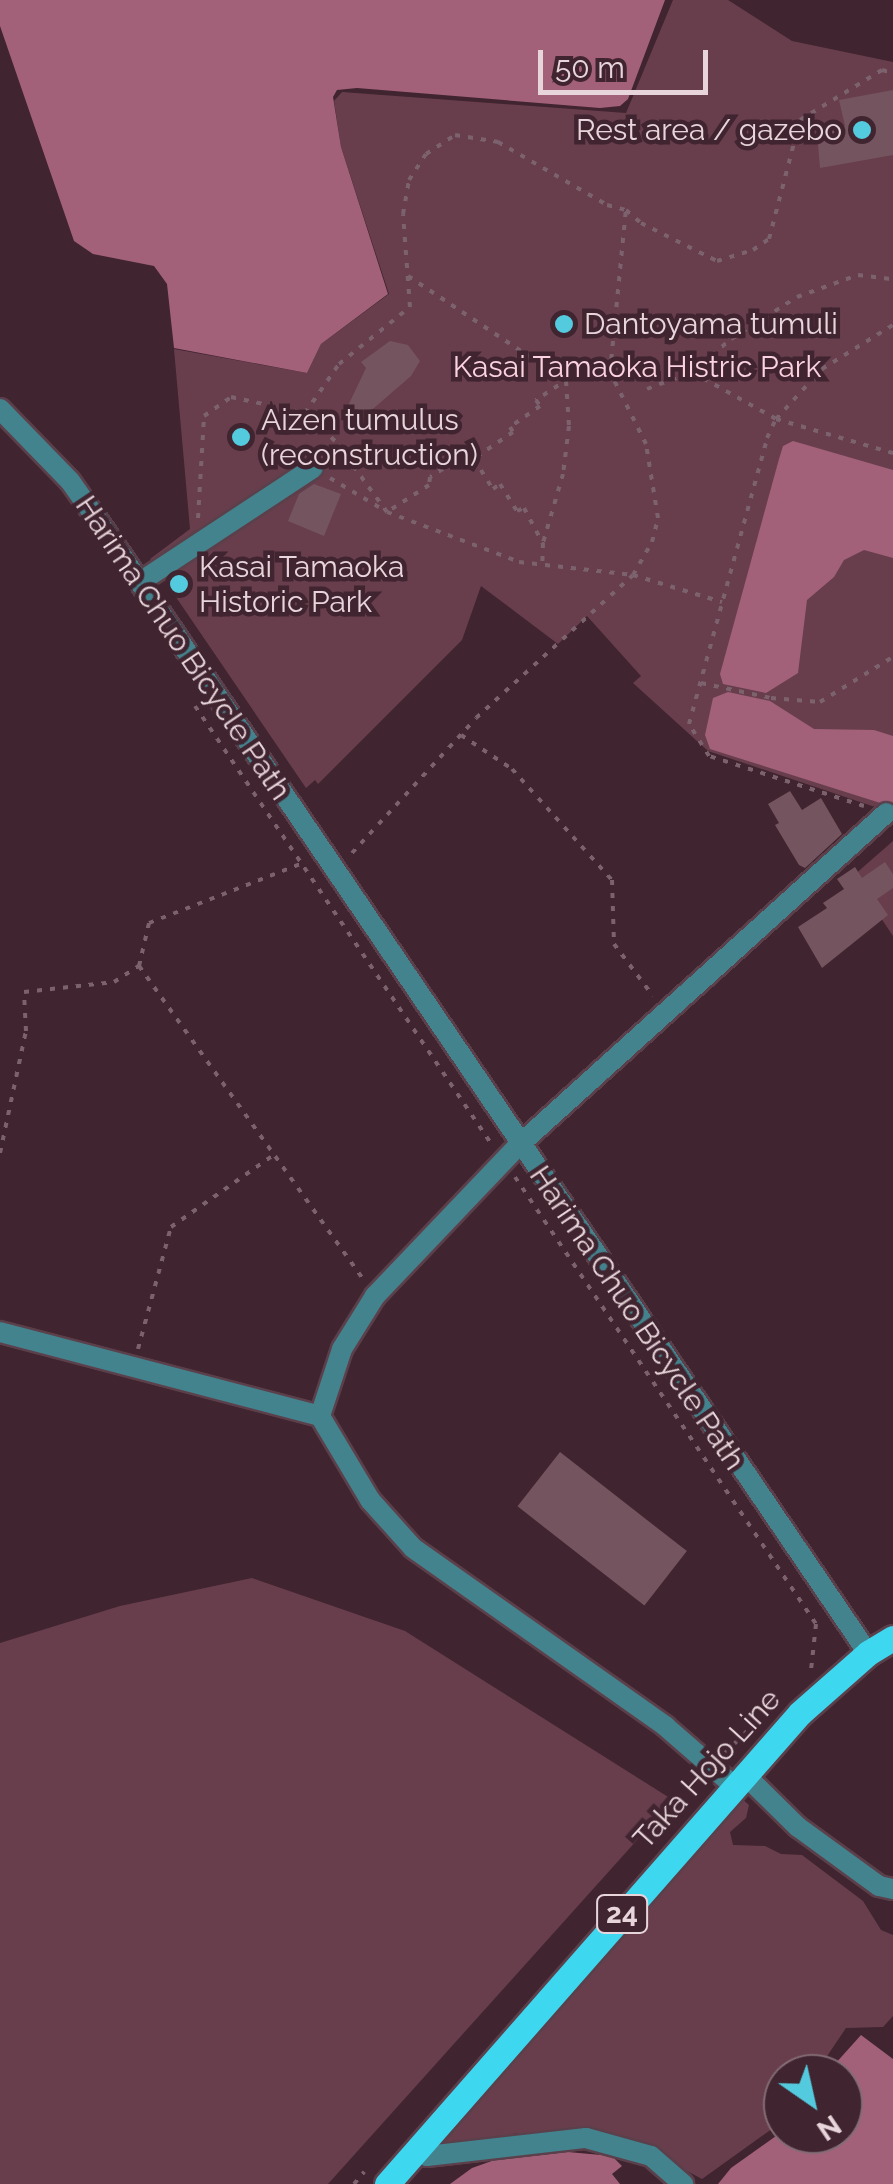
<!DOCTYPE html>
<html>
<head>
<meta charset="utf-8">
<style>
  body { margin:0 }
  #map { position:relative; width:893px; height:2184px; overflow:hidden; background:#40242f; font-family:Raleway,sans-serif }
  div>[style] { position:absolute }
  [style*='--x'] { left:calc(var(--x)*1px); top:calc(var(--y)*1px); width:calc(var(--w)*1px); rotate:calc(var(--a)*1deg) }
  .green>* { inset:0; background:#683e4d }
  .water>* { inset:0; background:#a26179 }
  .building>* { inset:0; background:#74545f; transform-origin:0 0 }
  .path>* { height:4px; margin-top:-2px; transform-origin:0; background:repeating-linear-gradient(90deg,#7b626c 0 5px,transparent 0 13px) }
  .roads { filter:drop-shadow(2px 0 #5b404b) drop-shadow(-2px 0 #5b404b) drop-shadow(0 2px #5b404b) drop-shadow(0 -2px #5b404b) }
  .minor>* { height:20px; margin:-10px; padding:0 10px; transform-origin:10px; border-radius:10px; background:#43838e }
  .tertiary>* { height:20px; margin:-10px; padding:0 10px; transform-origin:10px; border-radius:10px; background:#43838e }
  .primary>* { height:25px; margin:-12.5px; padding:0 12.5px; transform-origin:12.5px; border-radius:12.5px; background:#3dd8f0 }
  .dots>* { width:28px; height:28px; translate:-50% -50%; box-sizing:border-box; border:5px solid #40242f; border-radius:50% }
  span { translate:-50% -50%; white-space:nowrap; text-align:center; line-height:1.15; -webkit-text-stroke:9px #40242f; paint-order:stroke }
  .shield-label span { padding:2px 8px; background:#40242f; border:2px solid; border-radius:8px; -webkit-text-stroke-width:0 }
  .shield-label { font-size:28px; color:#e8d5db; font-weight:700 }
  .poi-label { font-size:30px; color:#e8d5db }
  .right { translate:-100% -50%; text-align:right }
  .left { translate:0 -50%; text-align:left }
  .park-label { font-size:30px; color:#fbd2e0 }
  .street-label { font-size:30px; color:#e8d5db }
  .north { position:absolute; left:763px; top:2054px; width:100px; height:100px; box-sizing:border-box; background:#40242f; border:2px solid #836b74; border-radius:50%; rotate:146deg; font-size:28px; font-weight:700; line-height:40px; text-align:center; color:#e8d5db }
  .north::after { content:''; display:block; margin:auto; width:35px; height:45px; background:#54cade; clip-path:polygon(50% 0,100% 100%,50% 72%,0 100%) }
  .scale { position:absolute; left:538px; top:50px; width:170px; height:45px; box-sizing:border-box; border:5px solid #e8d5db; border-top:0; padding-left:12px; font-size:30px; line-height:35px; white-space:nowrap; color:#e8d5db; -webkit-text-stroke:8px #40242f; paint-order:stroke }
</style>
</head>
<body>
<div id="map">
  <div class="green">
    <i style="clip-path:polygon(673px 0,728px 0,792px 41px,893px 62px,893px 813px,708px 751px,633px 683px,641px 676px,587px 616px,558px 644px,481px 586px,462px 640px,318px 784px,315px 780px,306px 788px,150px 559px,190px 529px,174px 349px,307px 373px,321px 344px,389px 294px,341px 147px,334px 101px,342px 92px,626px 113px)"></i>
    <i style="clip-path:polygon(893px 841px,893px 936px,853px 876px)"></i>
    <i style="clip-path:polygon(252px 1578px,405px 1631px,673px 1800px,328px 2184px,0 2184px,0 1643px,120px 1606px)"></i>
    <i style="clip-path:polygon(734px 1792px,749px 1805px,746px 1818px,730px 1832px,733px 1845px,765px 1846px,781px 1854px,802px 1855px,863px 1901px,881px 1930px,893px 1935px,893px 2016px,883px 2027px,846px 2028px,815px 2074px,783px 2074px,783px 2121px,702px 2179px,659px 2156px,566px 2134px,518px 2133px,445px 2146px,445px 2138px)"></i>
  </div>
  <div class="water">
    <i style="clip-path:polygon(0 0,665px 0,628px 99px,620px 106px,600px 108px,357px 88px,337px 90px,333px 97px,341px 147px,388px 294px,321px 344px,307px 373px,174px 348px,167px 284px,154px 266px,93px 254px,74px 241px,0 26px)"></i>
    <i style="clip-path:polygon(793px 441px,893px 470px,893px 558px,864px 550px,844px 560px,834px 577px,807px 600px,798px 673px,766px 693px,723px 684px,720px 674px,779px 459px,783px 446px)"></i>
    <i style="clip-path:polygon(728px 692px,770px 701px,814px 729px,874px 730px,893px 736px,893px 807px,710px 749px,705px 735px,713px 698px)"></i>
    <i style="clip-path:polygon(861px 2035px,893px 2059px,893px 2184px,718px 2184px,731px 2168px,783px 2131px,843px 2134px,843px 2074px,826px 2074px)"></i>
    <i style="clip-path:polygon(546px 2150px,612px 2156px,622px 2166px,612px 2174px,620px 2184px,450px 2184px,472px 2168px,517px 2152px)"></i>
  </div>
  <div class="building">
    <i style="clip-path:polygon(893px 90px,893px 155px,820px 168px,817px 133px,845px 126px,839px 100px)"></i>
    <i style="clip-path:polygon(390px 341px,408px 345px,420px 361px,411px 376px,360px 420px,346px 410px,366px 368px,361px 362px)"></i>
    <i style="clip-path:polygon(314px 484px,341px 494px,324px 536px,288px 521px,299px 494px)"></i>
    <i style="clip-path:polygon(790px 791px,802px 810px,821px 798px,842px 834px,805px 868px,799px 865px,775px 825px,779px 823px,768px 804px)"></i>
    <i style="clip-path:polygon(885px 862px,893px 874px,893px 888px,877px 899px,888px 915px,822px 968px,798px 927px,827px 908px,823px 903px,844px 889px,837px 879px,855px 867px,862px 878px)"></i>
    <i style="left:560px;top:1452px;width:161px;height:69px;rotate:38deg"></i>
  </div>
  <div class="path">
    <i style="--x:408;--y:276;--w:190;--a:33.6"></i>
    <i style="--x:566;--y:381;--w:45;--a:86.2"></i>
    <i style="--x:569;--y:426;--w:48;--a:97.1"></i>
    <i style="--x:563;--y:474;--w:72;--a:106.2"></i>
    <i style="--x:543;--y:543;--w:24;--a:92"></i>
    <i style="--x:610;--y:372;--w:30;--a:-178"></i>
    <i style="--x:580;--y:371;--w:53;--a:146.6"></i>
    <i style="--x:536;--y:400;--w:7;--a:56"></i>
    <i style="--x:540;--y:406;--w:37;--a:145"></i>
    <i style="--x:510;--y:427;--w:6;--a:59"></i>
    <i style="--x:513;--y:432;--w:57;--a:145.8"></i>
    <i style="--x:466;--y:464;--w:12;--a:-171"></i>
    <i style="--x:454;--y:462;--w:28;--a:148"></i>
    <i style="--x:430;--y:477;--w:8;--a:97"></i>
    <i style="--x:429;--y:485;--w:50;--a:147.3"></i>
    <i style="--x:387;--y:512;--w:88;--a:-126.2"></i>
    <i style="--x:335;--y:441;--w:41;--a:-137"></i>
    <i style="--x:305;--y:413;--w:60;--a:-55.2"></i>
    <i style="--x:339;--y:364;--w:91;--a:-38.8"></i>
    <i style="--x:410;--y:307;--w:93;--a:-94.3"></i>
    <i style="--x:403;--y:214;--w:35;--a:-80"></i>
    <i style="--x:409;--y:180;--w:31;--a:-57"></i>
    <i style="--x:426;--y:154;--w:35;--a:-33"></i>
    <i style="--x:455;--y:135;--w:44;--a:9.2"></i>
    <i style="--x:498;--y:142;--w:126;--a:30"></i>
    <i style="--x:607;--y:205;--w:20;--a:15"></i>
    <i style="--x:692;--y:372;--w:96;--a:29.2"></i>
    <i style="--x:776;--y:419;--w:68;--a:-47.4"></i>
    <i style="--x:822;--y:369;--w:84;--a:-31.8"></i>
    <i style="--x:647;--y:389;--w:48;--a:-20.7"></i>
    <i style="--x:692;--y:372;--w:51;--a:-40.2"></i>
    <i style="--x:731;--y:339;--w:78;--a:-32.5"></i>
    <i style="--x:797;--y:297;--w:65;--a:-19.8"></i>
    <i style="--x:858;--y:275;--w:35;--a:7"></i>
    <i style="--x:474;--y:459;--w:36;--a:58"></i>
    <i style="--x:493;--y:489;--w:9;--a:-36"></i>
    <i style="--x:500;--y:484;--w:32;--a:58"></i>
    <i style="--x:517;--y:511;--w:8;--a:-23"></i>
    <i style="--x:524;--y:508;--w:40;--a:62"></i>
    <i style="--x:330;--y:478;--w:66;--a:30.8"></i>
    <i style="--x:387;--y:512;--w:141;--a:20.7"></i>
    <i style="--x:519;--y:562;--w:115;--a:6.5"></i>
    <i style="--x:633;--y:575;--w:93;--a:16.9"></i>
    <i style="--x:198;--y:518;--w:102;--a:-86.6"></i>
    <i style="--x:204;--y:416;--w:33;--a:-35"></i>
    <i style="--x:231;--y:397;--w:76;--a:12.2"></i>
    <i style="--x:701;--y:683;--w:72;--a:12.1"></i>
    <i style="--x:771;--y:698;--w:49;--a:4.7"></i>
    <i style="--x:820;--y:702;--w:86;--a:-31.7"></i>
    <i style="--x:195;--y:706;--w:530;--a:55.92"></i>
    <i style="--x:461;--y:735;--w:61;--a:33.7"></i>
    <i style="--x:512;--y:769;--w:149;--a:48"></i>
    <i style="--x:612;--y:880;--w:64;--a:88.2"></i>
    <i style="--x:614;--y:944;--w:65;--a:53.1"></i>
    <i style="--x:864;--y:806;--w:163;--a:-162.1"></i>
    <i style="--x:709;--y:756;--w:38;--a:-122"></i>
    <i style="--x:689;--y:724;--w:296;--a:-74.7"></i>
    <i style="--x:767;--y:438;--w:21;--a:-65"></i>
    <i style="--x:776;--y:419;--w:122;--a:16.2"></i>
    <i style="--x:352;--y:853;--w:183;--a:-47.4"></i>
    <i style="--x:476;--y:718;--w:212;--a:-42.3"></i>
    <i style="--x:633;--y:575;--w:38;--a:-60"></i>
    <i style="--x:652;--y:542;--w:25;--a:-76"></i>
    <i style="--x:658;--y:518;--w:75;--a:-99.2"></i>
    <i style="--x:646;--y:444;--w:80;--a:-116.6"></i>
    <i style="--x:610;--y:372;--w:163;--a:-84.4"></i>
    <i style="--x:626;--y:210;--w:20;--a:41"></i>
    <i style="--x:641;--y:223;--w:85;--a:26.6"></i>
    <i style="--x:717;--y:261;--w:38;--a:-17"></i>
    <i style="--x:753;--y:250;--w:19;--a:-35"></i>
    <i style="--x:769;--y:239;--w:123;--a:-75.4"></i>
    <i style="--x:800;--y:120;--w:96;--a:-31.4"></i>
    <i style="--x:882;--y:70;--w:11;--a:15"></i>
    <i style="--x:139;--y:966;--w:385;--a:54.4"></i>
    <i style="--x:0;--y:1153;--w:125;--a:-78"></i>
    <i style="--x:26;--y:1031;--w:39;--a:-93"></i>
    <i style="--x:24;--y:992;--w:91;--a:-6.3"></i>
    <i style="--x:114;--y:982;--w:30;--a:-33"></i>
    <i style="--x:139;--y:966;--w:44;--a:-76.9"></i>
    <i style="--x:149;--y:923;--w:162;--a:-21.3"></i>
    <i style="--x:515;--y:1177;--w:539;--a:56.04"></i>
    <i style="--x:816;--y:1624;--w:46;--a:96.2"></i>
    <i style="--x:138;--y:1349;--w:126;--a:-74.9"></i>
    <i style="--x:171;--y:1227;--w:123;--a:-35.1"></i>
    <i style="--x:725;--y:1753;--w:61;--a:-45"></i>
    <i style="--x:354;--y:2184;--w:16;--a:-50"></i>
  </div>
  <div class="roads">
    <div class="minor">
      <i style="--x:140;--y:582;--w:207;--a:-33.4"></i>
      <i style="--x:0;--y:1332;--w:331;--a:14.7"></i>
      <i style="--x:320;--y:1416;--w:98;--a:59.2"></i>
      <i style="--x:370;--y:1500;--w:64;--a:48.1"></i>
      <i style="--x:413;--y:1548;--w:309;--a:35.2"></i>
      <i style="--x:665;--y:1726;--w:91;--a:41"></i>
      <i style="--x:320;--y:1416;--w:71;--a:-71.8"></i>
      <i style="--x:342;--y:1349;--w:62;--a:-58.1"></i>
      <i style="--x:375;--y:1296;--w:209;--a:-46.4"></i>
      <i style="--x:519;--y:1145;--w:495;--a:-42.1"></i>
      <i style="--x:744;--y:1774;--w:76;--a:44.5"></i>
      <i style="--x:798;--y:1827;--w:100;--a:36.1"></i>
      <i style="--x:879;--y:1886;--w:14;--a:12"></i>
      <i style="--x:419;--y:2150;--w:10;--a:37"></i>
      <i style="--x:427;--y:2156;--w:160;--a:-6.5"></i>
      <i style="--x:586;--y:2138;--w:67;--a:15.5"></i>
      <i style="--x:651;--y:2156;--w:43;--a:41.2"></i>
    </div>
    <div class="tertiary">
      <i style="--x:0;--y:409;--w:100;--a:45.8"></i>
      <i style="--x:70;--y:481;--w:45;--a:54.9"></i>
      <i style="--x:96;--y:518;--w:1373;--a:55.78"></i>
    </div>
    <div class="primary">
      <i style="--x:387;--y:2184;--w:626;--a:-48.75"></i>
      <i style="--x:800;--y:1713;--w:91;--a:-41.4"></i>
      <i style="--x:868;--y:1653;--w:29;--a:-31"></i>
    </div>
  </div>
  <div class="dots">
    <i style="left:862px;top:130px;background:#54cade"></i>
    <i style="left:564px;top:324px;background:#54cade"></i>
    <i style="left:241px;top:437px;background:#54cade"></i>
    <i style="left:179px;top:584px;background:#54cade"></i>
  </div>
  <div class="shield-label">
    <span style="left:622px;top:1914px">24</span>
  </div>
  <div class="poi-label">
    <span class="right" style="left:842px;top:130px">Rest area / gazebo</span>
    <span class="left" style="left:584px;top:324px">Dantoyama tumuli</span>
    <span class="left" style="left:261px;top:437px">Aizen tumulus<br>(reconstruction)</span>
    <span class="left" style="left:199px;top:584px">Kasai Tamaoka<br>Historic Park</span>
  </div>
  <div class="park-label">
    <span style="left:637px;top:367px">Kasai Tamaoka Histric Park</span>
  </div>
  <div class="street-label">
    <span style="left:183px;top:648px;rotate:56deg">Harima Chuo Bicycle Path</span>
    <span style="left:637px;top:1318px;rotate:56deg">Harima Chuo Bicycle Path</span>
    <span style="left:707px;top:1769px;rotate:-48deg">Taka Hojo Line</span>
  </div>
  <div class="north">N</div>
  <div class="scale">50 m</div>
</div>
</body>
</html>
